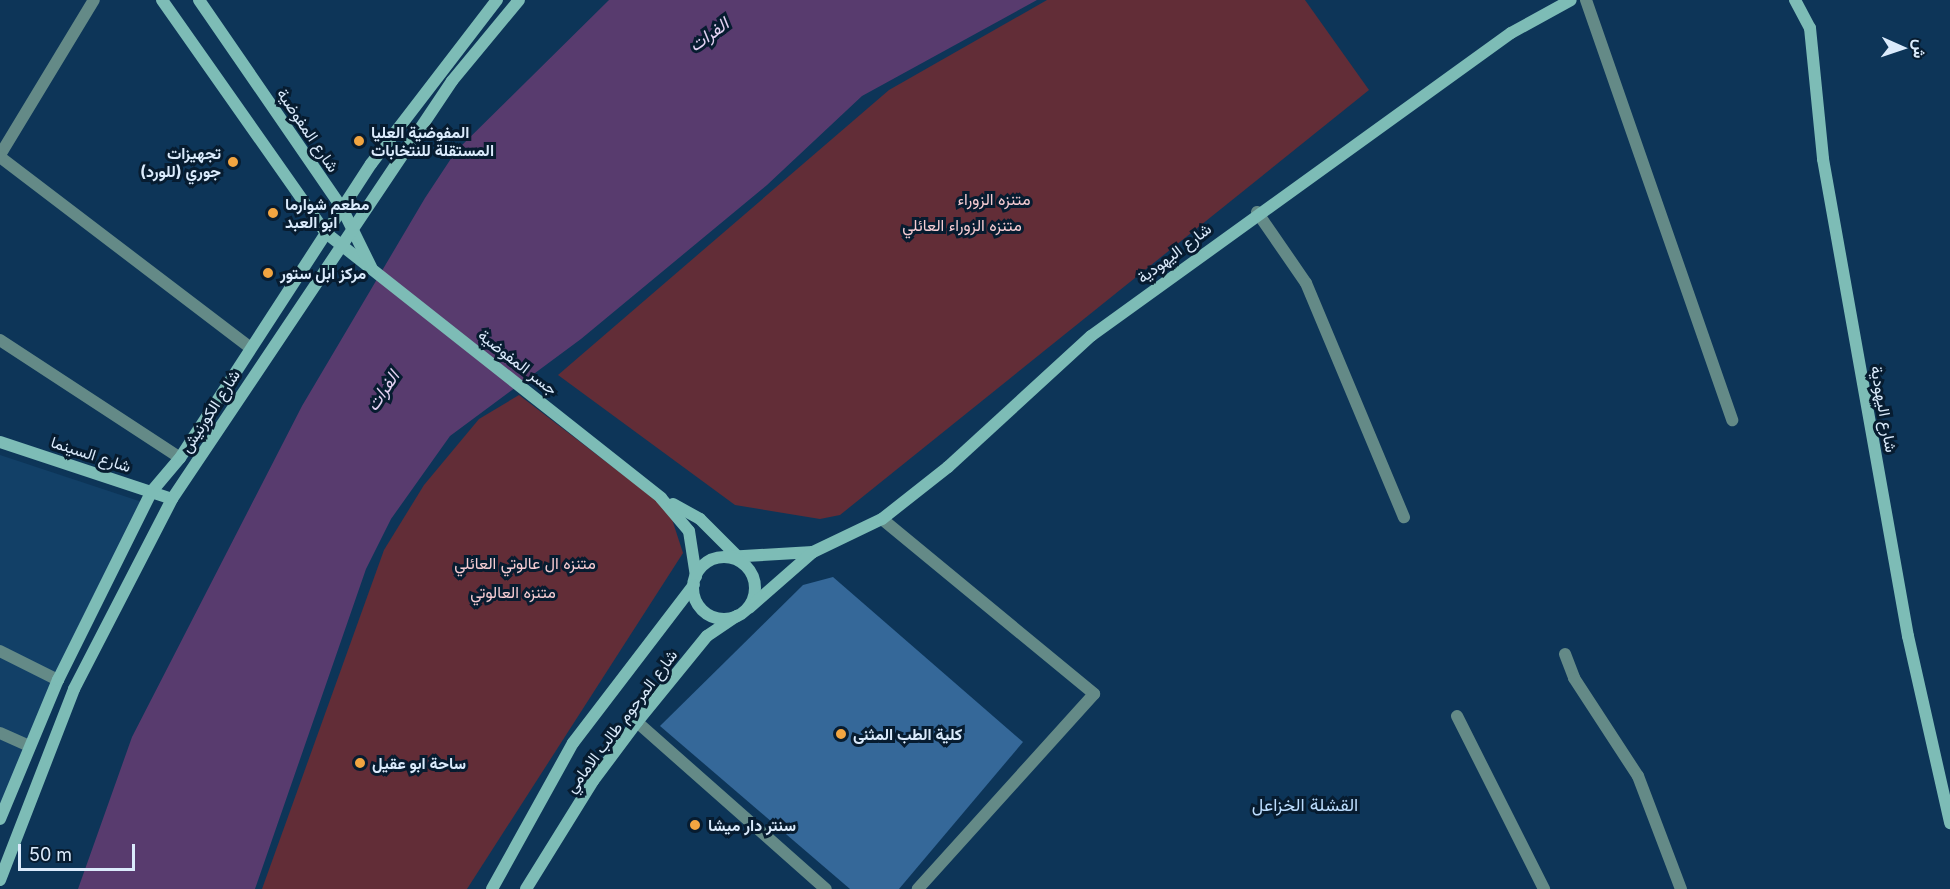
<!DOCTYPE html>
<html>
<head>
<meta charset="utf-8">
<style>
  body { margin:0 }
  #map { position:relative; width:1950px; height:889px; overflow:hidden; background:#0d3558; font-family:Inter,Vazirmatn,sans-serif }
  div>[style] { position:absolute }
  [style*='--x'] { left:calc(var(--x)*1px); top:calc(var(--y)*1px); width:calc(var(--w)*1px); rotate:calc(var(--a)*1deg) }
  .built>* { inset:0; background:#124067 }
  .green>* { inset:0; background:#622d37 }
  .water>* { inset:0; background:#583b6e }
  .building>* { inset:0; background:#356899 }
  .street>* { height:12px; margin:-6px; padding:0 6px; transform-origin:6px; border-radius:6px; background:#648a87 }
  .secondary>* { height:12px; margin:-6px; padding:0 6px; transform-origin:6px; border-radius:6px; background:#7dbcb6 }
  .secondary>.ring { margin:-6px; padding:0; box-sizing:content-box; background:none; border:12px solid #7dbcb6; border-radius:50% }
  .dots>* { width:16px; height:16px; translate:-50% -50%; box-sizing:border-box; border:3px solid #071c30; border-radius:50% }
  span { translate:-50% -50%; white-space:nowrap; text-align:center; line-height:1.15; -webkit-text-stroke:6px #071c30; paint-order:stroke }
  .street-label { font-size:16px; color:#dbebfc }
  .poi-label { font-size:16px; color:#dbebfc; font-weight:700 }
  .left { translate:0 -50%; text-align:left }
  .right { translate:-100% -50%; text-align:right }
  .park-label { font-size:16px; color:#f7cdd3 }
  .water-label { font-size:18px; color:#e4d3f3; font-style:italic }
  .neighbourhood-label { font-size:18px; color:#bbdcfd }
  .north { position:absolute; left:1872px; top:18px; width:60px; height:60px; -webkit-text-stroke:4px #071c30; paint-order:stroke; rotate:93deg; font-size:16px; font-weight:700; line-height:24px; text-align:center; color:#dbebfc }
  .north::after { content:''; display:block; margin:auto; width:21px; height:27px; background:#dbebfc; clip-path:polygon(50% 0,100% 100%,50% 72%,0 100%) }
  .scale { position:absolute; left:18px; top:844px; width:117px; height:27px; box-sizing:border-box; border:3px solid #dbebfc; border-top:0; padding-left:8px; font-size:18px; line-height:21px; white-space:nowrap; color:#dbebfc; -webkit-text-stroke:4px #071c30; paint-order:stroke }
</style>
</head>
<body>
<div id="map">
  <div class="built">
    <i style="clip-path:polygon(0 455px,142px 502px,0 808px)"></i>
  </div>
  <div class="green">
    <i style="clip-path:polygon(1047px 0,1305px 0,1369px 90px,840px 515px,820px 519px,735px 505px,558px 375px,889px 90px)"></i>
    <i style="clip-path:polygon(519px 395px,669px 510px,683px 553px,467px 889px,262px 889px,384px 550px,424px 485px,479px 419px)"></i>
  </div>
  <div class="water">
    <i style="clip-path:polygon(609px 0,1037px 0,862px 96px,767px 185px,581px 339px,450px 436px,391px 519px,366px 569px,255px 889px,78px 889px,132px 737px,302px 406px,425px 198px,456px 151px)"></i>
  </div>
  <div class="building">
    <i style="clip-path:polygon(833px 577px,1023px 742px,899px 889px,850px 889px,660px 726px,803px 585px)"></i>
  </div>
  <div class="street">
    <i style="--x:1586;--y:0;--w:445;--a:70.8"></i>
    <i style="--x:0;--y:155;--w:181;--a:-58.8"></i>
    <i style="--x:0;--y:157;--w:315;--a:37.3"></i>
    <i style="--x:1257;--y:212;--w:86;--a:55.4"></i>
    <i style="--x:1306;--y:283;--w:254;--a:67.3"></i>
    <i style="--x:0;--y:340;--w:215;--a:33.2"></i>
    <i style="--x:882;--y:519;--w:275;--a:39.5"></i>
    <i style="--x:1094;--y:694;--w:263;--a:132.1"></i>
    <i style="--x:0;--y:651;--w:65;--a:26.6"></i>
    <i style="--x:1565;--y:654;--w:26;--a:69"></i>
    <i style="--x:1574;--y:678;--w:117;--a:56.9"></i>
    <i style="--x:1638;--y:776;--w:121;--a:69.2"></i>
    <i style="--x:1457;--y:716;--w:194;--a:63.3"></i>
    <i style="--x:637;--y:722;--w:252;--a:41.5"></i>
    <i style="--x:0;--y:733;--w:32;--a:24"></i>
  </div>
  <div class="secondary">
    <i style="--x:162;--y:0;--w:285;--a:54.9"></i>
    <i style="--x:326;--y:233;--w:427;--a:38.3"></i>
    <i style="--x:661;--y:498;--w:43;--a:49.7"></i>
    <i style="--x:689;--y:531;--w:46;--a:81.2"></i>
    <i style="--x:199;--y:0;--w:252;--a:55.5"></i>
    <i style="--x:342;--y:208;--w:66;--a:63.8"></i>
    <i style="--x:1795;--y:0;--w:32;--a:62"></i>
    <i style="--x:1810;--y:28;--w:132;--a:84.3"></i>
    <i style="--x:1823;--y:159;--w:485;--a:79.9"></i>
    <i style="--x:1908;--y:636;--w:192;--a:77.3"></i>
    <i style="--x:0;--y:442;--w:181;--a:18.3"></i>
    <i style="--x:673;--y:504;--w:31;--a:29"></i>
    <i style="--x:700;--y:519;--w:57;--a:45"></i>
    <i style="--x:727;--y:557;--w:86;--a:-3.3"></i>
    <i style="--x:813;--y:552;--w:76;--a:-25.6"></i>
    <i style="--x:882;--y:519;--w:84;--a:-38.2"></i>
    <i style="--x:948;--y:467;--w:194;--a:-42.5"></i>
    <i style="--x:1091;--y:336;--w:518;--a:-35.81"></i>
    <i style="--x:1511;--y:33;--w:68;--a:-28.8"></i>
    <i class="ring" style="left:693px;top:557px;width:50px;height:50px"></i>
    <i style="--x:749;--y:608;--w:85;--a:-41.2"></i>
    <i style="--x:0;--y:819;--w:151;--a:-67.4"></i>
    <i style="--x:58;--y:680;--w:211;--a:-63.6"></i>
    <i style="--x:152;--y:491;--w:43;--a:-49.7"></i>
    <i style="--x:180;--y:458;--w:351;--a:-57"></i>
    <i style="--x:371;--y:164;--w:207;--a:-52.5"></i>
    <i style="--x:0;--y:880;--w:205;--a:-68.8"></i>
    <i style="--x:74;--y:689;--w:214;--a:-62.7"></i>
    <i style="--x:172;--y:499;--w:503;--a:-56.18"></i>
    <i style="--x:452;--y:81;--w:105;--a:-50.4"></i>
    <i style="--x:492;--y:889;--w:167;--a:-61"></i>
    <i style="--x:573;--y:743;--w:199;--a:-52.6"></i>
    <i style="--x:526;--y:889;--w:127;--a:-58.2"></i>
    <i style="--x:593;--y:781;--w:74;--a:-53.3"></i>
    <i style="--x:637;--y:722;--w:111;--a:-50.9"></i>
    <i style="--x:707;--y:636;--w:36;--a:-34"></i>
  </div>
  <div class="dots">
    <i style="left:359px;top:141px;background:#f2a541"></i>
    <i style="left:233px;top:162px;background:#f2a541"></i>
    <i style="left:273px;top:213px;background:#f2a541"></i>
    <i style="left:268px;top:273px;background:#f2a541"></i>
    <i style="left:841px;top:734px;background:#f2a541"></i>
    <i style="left:360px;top:763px;background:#f2a541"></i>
    <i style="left:695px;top:825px;background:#f2a541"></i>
  </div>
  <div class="street-label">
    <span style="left:308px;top:130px;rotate:56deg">شارع المفوضية</span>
    <span style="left:1174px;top:253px;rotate:-37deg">شارع اليهودية</span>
    <span style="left:518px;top:362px;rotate:38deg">جسر المفوضية</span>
    <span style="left:1884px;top:409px;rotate:80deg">شارع اليهودية</span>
    <span style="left:210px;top:411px;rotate:-57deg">شارع الكورنيش</span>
    <span style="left:91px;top:454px;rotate:18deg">شارع السينما</span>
    <span style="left:621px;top:721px;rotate:-53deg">شارع المرحوم طالب الامامي</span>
  </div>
  <div class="poi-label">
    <span class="left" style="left:371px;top:141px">المفوضية العليا<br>المستقلة للنتخابات</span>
    <span class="right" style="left:221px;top:162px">تجهيزات<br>جوري (للورد)</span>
    <span class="left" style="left:285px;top:213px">مطعم شوارما<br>ابو العبد</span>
    <span class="left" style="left:280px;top:273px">مركز ابل ستور</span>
    <span class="left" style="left:853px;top:734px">كلية الطب المثنى</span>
    <span class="left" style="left:372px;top:763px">ساحة ابو عقيل</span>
    <span class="left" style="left:708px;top:825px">سنتر دار ميشا</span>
  </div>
  <div class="park-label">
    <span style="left:994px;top:199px">متنزه الزوراء</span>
    <span style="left:962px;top:225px">متنزه الزوراء العائلي</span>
    <span style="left:525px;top:563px">متنزه ال عالوتي العائلي</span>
    <span style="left:513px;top:592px">متنزه العالوتي</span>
  </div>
  <div class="water-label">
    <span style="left:709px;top:35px;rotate:-36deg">الفرات</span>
    <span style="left:383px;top:391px;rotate:-56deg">الفرات</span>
  </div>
  <div class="neighbourhood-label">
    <span style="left:1305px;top:805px">القشلة الخزاعل</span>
  </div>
  <div class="north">ش</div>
  <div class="scale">50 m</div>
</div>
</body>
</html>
